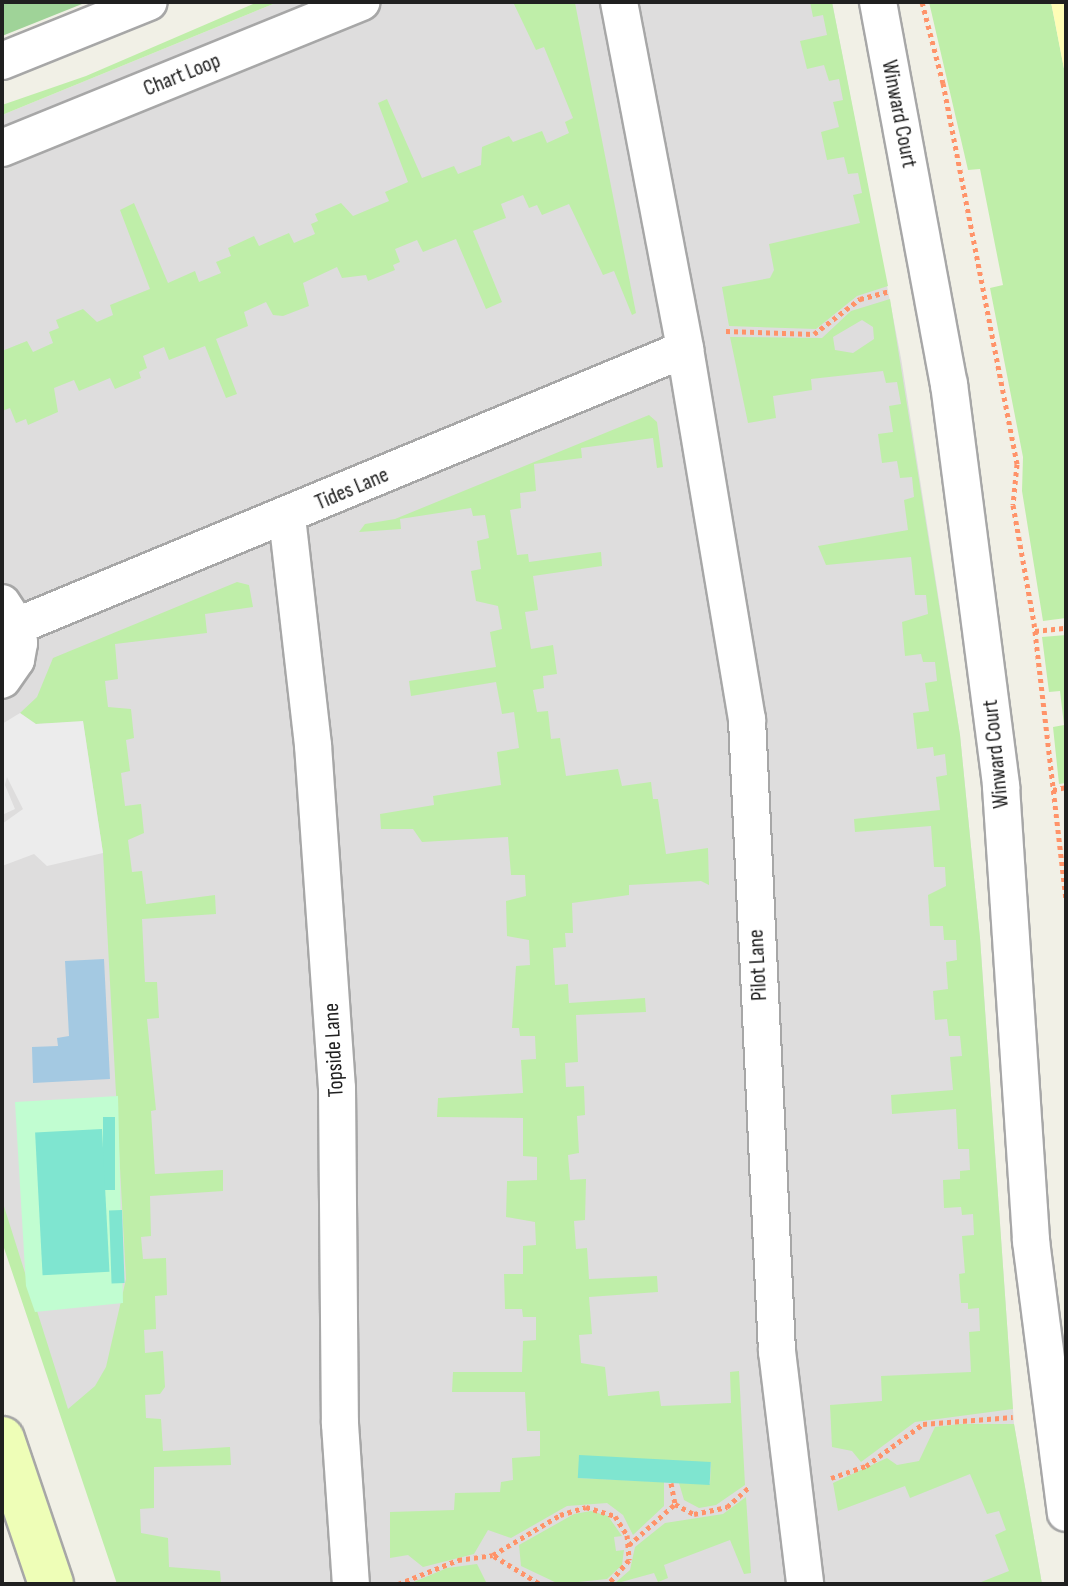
<!DOCTYPE html>
<html>
<head>
<meta charset="utf-8">
<style>
  body { margin:0 }
  #map { position:relative; width:1068px; height:1586px; overflow:hidden; background:#f1f0e6; font-family:"Sofia Sans Condensed",sans-serif }
  div>[style] { position:absolute }
  [style*='--x'] { left:calc(var(--x)*1px); top:calc(var(--y)*1px); width:calc(var(--w)*1px); rotate:calc(var(--a)*1deg) }
  .residential>* { inset:0; background:#dedddd }
  .grass>* { inset:0; background:#bfeea9 }
  .forest>* { inset:0; background:#9fd398 }
  .sand>* { inset:0; background:#fffdb6 }
  .park>* { inset:0; background:#c1fdd1 }
  .pitch>* { inset:0; background:#7fe5d0; transform-origin:0 0 }
  .parking>* { inset:0; background:#ececec }
  .water>* { inset:0; background:#a4c9e2 }
  .path>* { height:5px; margin-top:-2.5px; transform-origin:0; background:repeating-linear-gradient(90deg,#ff9369 0 4px,transparent 0 8px) }
  .roads { filter:drop-shadow(2px 0 #a7a7a7) drop-shadow(-2px 0 #a7a7a7) drop-shadow(0 2px #a7a7a7) drop-shadow(0 -2px #a7a7a7) }
  .street>* { height:36px; margin:-18px; padding:0 18px; transform-origin:18px; border-radius:18px; background:#fff }
  .secondary>* { height:44px; margin:-22px; padding:0 22px; transform-origin:22px; border-radius:22px; background:#eefeb7 }
  span { translate:-50% -50%; white-space:nowrap; text-align:center; line-height:1.15; -webkit-text-stroke:7px #fff; paint-order:stroke }
  .street-label { font-size:22px; color:#202020 }
  .frame { position:absolute; inset:0; border:4px solid #202020; pointer-events:none }
</style>
</head>
<body>
<div id="map">
  <div class="residential">
    <i style="clip-path:polygon(278px 2px,832px 2px,901px 358px,960px 735px,980px 938px,1014px 1424px,1042px 1584px,125px 1584px,2px 1221px,2px 115px)"></i>
  </div>
  <div class="grass">
    <i style="clip-path:polygon(258px 2px,278px 2px,2px 115px,2px 105px,86px 76px)"></i>
    <i style="clip-path:polygon(513px 2px,575px 3px,636px 313px,632px 315px,614px 271px,603px 275px,569px 204px,542px 215px,537px 205px,529px 208px,523px 195px,501px 204px,506px 218px,473px 231px,502px 302px,486px 309px,456px 239px,423px 252px,417px 240px,395px 249px,400px 262px,393px 265px,395px 270px,368px 281px,366px 275px,342px 278px,337px 267px,303px 283px,309px 306px,283px 316px,273px 315px,266px 302px,244px 312px,248px 326px,216px 339px,237px 394px,226px 398px,205px 346px,169px 360px,164px 347px,143px 356px,147px 368px,139px 372px,141px 378px,115px 389px,110px 378px,79px 391px,74px 380px,54px 388px,58px 412px,28px 425px,26px 419px,16px 423px,10px 408px,2px 411px,2px 351px,27px 341px,33px 352px,53px 343px,49px 332px,59px 328px,56px 320px,83px 309px,97px 322px,113px 315px,110px 305px,150px 289px,120px 210px,134px 203px,168px 283px,195px 271px,199px 282px,221px 273px,216px 262px,231px 256px,228px 248px,254px 236px,259px 246px,289px 233px,294px 243px,315px 234px,311px 224px,318px 221px,315px 214px,341px 203px,353px 216px,389px 201px,385px 192px,408px 182px,378px 103px,387px 99px,422px 178px,454px 166px,458px 174px,481px 165px,482px 147px,509px 136px,513px 142px,542px 131px,547px 143px,569px 133px,565px 122px,573px 118px,544px 47px,536px 50px)"></i>
    <i style="clip-path:polygon(810px 2px,832px 2px,888px 286px,857px 296px,816px 329px,729px 326px,722px 287px,770px 278px,774px 270px,769px 244px,860px 223px,853px 195px,862px 193px,858px 173px,848px 174px,844px 157px,827px 160px,821px 132px,839px 127px,833px 102px,843px 100px,839px 79px,829px 81px,824px 65px,807px 69px,800px 41px,827px 35px,823px 15px,813px 17px)"></i>
    <i style="clip-path:polygon(929px 2px,1051px 2px,1066px 79px,1066px 618px,1043px 621px,1022px 491px,1023px 457px,990px 288px,1003px 285px,980px 169px,968px 170px)"></i>
    <i style="clip-path:polygon(evenodd,890px 299px,960px 735px,980px 938px,1013px 1409px,915px 1422px,861px 1462px,852px 1451px,832px 1447px,830px 1405px,882px 1401px,881px 1376px,971px 1372px,969px 1332px,980px 1331px,979px 1308px,968px 1309px,968px 1303px,961px 1303px,959px 1274px,965px 1273px,962px 1236px,974px 1235px,973px 1214px,962px 1215px,961px 1207px,944px 1208px,943px 1180px,960px 1179px,960px 1171px,970px 1170px,969px 1149px,958px 1149px,956px 1109px,892px 1114px,891px 1095px,953px 1090px,950px 1057px,962px 1056px,960px 1036px,949px 1036px,947px 1019px,935px 1020px,933px 991px,948px 989px,946px 962px,957px 960px,956px 940px,944px 940px,943px 926px,930px 926px,928px 895px,946px 886px,945px 867px,934px 867px,931px 826px,855px 832px,854px 819px,940px 810px,936px 777px,947px 775px,945px 754px,934px 756px,933px 747px,917px 749px,913px 713px,929px 711px,925px 683px,937px 681px,935px 662px,923px 662px,921px 654px,905px 656px,902px 622px,928px 614px,926px 595px,915px 595px,911px 557px,826px 565px,818px 546px,908px 530px,904px 500px,914px 497px,912px 477px,900px 478px,897px 461px,882px 463px,878px 434px,893px 432px,889px 406px,901px 404px,897px 382px,886px 383px,883px 371px,811px 379px,812px 390px,773px 396px,776px 418px,748px 423px,730px 337px,822px 338px,851px 311px,890px 299px,862px 320px,873px 327px,874px 339px,853px 353px,835px 350px,833px 337px,862px 320px)"></i>
    <i style="clip-path:polygon(649px 415px,657px 422px,663px 467px,657px 468px,653px 438px,581px 448px,582px 458px,534px 464px,536px 491px,520px 493px,521px 508px,510px 510px,517px 555px,528px 554px,529px 562px,601px 552px,602px 566px,533px 576px,538px 610px,525px 612px,531px 649px,553px 645px,557px 674px,543px 676px,544px 688px,533px 690px,537px 712px,548px 711px,551px 739px,560px 738px,566px 776px,618px 769px,622px 786px,651px 782px,653px 799px,658px 799px,666px 854px,708px 848px,709px 885px,701px 881px,629px 885px,629px 895px,572px 903px,573px 933px,565px 933px,566px 947px,553px 948px,555px 985px,568px 984px,569px 1003px,645px 998px,646px 1012px,576px 1015px,578px 1062px,565px 1063px,566px 1087px,584px 1086px,585px 1115px,577px 1116px,579px 1153px,568px 1155px,570px 1180px,586px 1179px,585px 1220px,574px 1221px,576px 1249px,587px 1248px,589px 1279px,657px 1276px,658px 1292px,589px 1297px,592px 1334px,579px 1335px,581px 1363px,605px 1367px,608px 1396px,659px 1391px,661px 1406px,731px 1403px,730px 1372px,739px 1371px,745px 1485px,716px 1505px,699px 1508px,684px 1500px,679px 1483px,710px 1484px,711px 1462px,578px 1478px,664px 1482px,664px 1506px,633px 1535px,623px 1515px,607px 1503px,567px 1506px,511px 1538px,488px 1530px,474px 1554px,423px 1567px,408px 1555px,390px 1558px,390px 1512px,454px 1510px,455px 1493px,500px 1492px,501px 1482px,513px 1480px,512px 1458px,540px 1456px,540px 1431px,527px 1431px,525px 1392px,452px 1392px,453px 1372px,522px 1372px,523px 1341px,536px 1340px,536px 1317px,523px 1317px,522px 1309px,505px 1309px,504px 1274px,523px 1274px,523px 1246px,536px 1245px,535px 1222px,506px 1217px,507px 1181px,537px 1180px,537px 1157px,523px 1156px,523px 1118px,437px 1117px,438px 1098px,523px 1093px,521px 1060px,536px 1059px,535px 1036px,520px 1036px,519px 1028px,512px 1028px,516px 966px,530px 965px,529px 940px,507px 936px,506px 901px,526px 896px,525px 875px,511px 875px,508px 837px,422px 842px,413px 829px,381px 829px,380px 814px,434px 805px,433px 796px,501px 785px,497px 752px,519px 748px,514px 712px,502px 714px,496px 682px,411px 696px,409px 681px,496px 667px,490px 632px,502px 629px,498px 606px,476px 601px,471px 571px,481px 569px,477px 541px,489px 538px,485px 515px,473px 516px,471px 508px,400px 519px,401px 529px,359px 532px,365px 524px,395px 519px)"></i>
    <i style="clip-path:polygon(237px 582px,249px 585px,253px 607px,205px 614px,207px 633px,115px 644px,118px 679px,105px 681px,108px 707px,131px 709px,134px 738px,126px 740px,130px 771px,121px 773px,125px 806px,141px 804px,144px 833px,128px 840px,132px 872px,142px 871px,146px 904px,215px 895px,216px 914px,142px 919px,145px 982px,157px 982px,159px 1018px,147px 1019px,156px 1110px,151px 1111px,155px 1174px,223px 1170px,223px 1191px,150px 1196px,151px 1236px,141px 1237px,143px 1259px,166px 1258px,167px 1295px,155px 1296px,156px 1329px,144px 1330px,145px 1353px,163px 1351px,165px 1387px,160px 1394px,145px 1395px,146px 1418px,161px 1419px,163px 1451px,230px 1447px,231px 1465px,154px 1467px,154px 1508px,140px 1509px,141px 1533px,168px 1538px,169px 1567px,220px 1571px,221px 1583px,303px 1584px,117px 1584px,2px 1242px,2px 1200px,68px 1409px,95px 1386px,106px 1367px,126px 1279px,103px 853px,83px 722px,35px 724px,20px 713px,37px 697px,53px 658px)"></i>
    <i style="clip-path:polygon(1066px 635px,1066px 783px,1059px 784px,1053px 727px,1064px 725px,1060px 691px,1049px 692px,1042px 637px)"></i>
    <i style="clip-path:polygon(960px 1424px,1014px 1424px,1042px 1584px,976px 1584px,1009px 1571px,995px 1535px,1006px 1530px,999px 1511px,987px 1514px,970px 1474px,910px 1498px,905px 1486px,838px 1511px,833px 1483px,887px 1458px,897px 1465px,919px 1461px,935px 1427px)"></i>
    <i style="clip-path:polygon(746px 1497px,751px 1573px,744px 1574px,730px 1540px,664px 1565px,668px 1578px,658px 1582px,654px 1573px,614px 1584px,630px 1570px,635px 1547px,665px 1523px,723px 1514px)"></i>
    <i style="clip-path:polygon(591px 1511px,608px 1516px,622px 1536px,614px 1537px,616px 1551px,624px 1550px,622px 1565px,607px 1579px,559px 1584px,521px 1566px,519px 1545px,574px 1514px)"></i>
    <i style="clip-path:polygon(477px 1564px,487px 1584px,409px 1584px,447px 1568px)"></i>
  </div>
  <div class="forest">
    <i style="clip-path:polygon(2px 2px,87px 2px,2px 36px)"></i>
  </div>
  <div class="sand">
    <i style="clip-path:polygon(1051px 2px,1066px 2px,1066px 79px,1055px 22px)"></i>
  </div>
  <div class="park">
    <i style="clip-path:polygon(118px 1096px,123px 1303px,35px 1312px,26px 1286px,15px 1102px)"></i>
  </div>
  <div class="pitch">
    <i style="left:103px;top:1117px;width:12px;height:73px"></i>
    <i style="left:102px;top:1129px;width:143px;height:67px;rotate:87deg"></i>
    <i style="left:122px;top:1210px;width:73px;height:13px;rotate:88deg"></i>
    <i style="left:579px;top:1455px;width:132px;height:23px;rotate:3deg"></i>
  </div>
  <div class="parking">
    <i style="clip-path:polygon(20px 713px,36px 724px,83px 721px,103px 853px,47px 866px,34px 854px,2px 866px,2px 824px,23px 809px,7px 777px,5px 785px,15px 809px,2px 815px,2px 724px)"></i>
  </div>
  <div class="water">
    <i style="clip-path:polygon(104px 959px,110px 1079px,33px 1083px,32px 1047px,58px 1046px,57px 1038px,69px 1036px,65px 961px)"></i>
  </div>
  <div class="path">
    <i style="--x:922;--y:2;--w:84;--a:75.5"></i>
    <i style="--x:943;--y:83;--w:388;--a:79"></i>
    <i style="--x:1017;--y:464;--w:41;--a:95.6"></i>
    <i style="--x:1013;--y:505;--w:120;--a:79.9"></i>
    <i style="--x:1034;--y:623;--w:278;--a:83.4"></i>
    <i style="--x:726;--y:331;--w:88;--a:2"></i>
    <i style="--x:814;--y:334;--w:58;--a:-37.3"></i>
    <i style="--x:860;--y:299;--w:30;--a:-15"></i>
    <i style="--x:1035;--y:631;--w:31;--a:-6"></i>
    <i style="--x:1053;--y:790;--w:13;--a:-13"></i>
    <i style="--x:831;--y:1478;--w:37;--a:-19"></i>
    <i style="--x:866;--y:1466;--w:71;--a:-36.4"></i>
    <i style="--x:923;--y:1424;--w:90;--a:-4.4"></i>
    <i style="--x:671;--y:1483;--w:21;--a:79"></i>
    <i style="--x:675;--y:1504;--w:21;--a:28"></i>
    <i style="--x:694;--y:1514;--w:34;--a:-12"></i>
    <i style="--x:727;--y:1507;--w:31;--a:-42"></i>
    <i style="--x:629;--y:1545;--w:62;--a:-41.7"></i>
    <i style="--x:494;--y:1556;--w:54;--a:31.3"></i>
    <i style="--x:398;--y:1584;--w:65;--a:-21.8"></i>
    <i style="--x:458;--y:1560;--w:35;--a:-8"></i>
    <i style="--x:493;--y:1555;--w:78;--a:-30.8"></i>
    <i style="--x:560;--y:1515;--w:27;--a:-17"></i>
    <i style="--x:586;--y:1507;--w:30;--a:17"></i>
    <i style="--x:615;--y:1516;--w:22;--a:58"></i>
    <i style="--x:627;--y:1535;--w:25;--a:85"></i>
    <i style="--x:629;--y:1560;--w:32;--a:131"></i>
  </div>
  <div class="roads">
    <div class="street">
      <i style="--x:619;--y:2;--w:353;--a:79.2"></i>
      <i style="--x:685;--y:349;--w:376;--a:80.5"></i>
      <i style="--x:747;--y:720;--w:632;--a:87.28"></i>
      <i style="--x:777;--y:1351;--w:235;--a:83.1"></i>
      <i style="--x:878;--y:2;--w:389;--a:79.5"></i>
      <i style="--x:949;--y:384;--w:406;--a:82.6"></i>
      <i style="--x:1001;--y:787;--w:455;--a:86.2"></i>
      <i style="--x:1031;--y:1241;--w:274;--a:82.7"></i>
      <i style="--x:2;--y:61;--w:158;--a:-21.9"></i>
      <i style="--x:2;--y:148;--w:388;--a:-22.1"></i>
      <i style="--x:287;--y:517;--w:229;--a:83.5"></i>
      <i style="--x:313;--y:745;--w:344;--a:86"></i>
      <i style="--x:337;--y:1088;--w:336;--a:89.5"></i>
      <i style="--x:340;--y:1424;--w:160;--a:86.1"></i>
      <i style="--x:2;--y:603;--w:27;--a:57"></i>
      <i style="--x:17;--y:626;--w:17;--a:83"></i>
      <i style="--x:19;--y:643;--w:17;--a:100"></i>
      <i style="--x:16;--y:660;--w:24;--a:125"></i>
      <i style="--x:17;--y:626;--w:723;--a:-22.52"></i>
    </div>
    <div class="secondary">
      <i style="--x:2;--y:1439;--w:153;--a:71.3"></i>
    </div>
  </div>
  <div class="street-label">
    <span style="left:182px;top:75px;rotate:-22deg">Chart Loop</span>
    <span style="left:899px;top:114px;rotate:79deg">Winward Court</span>
    <span style="left:352px;top:489px;rotate:-23deg">Tides Lane</span>
    <span style="left:996px;top:754px;rotate:-96deg">Winward Court</span>
    <span style="left:758px;top:965px;rotate:-93deg">Pilot Lane</span>
    <span style="left:334px;top:1050px;rotate:-93deg">Topside Lane</span>
  </div>
  <div class="frame"></div>
</div>
</body>
</html>
